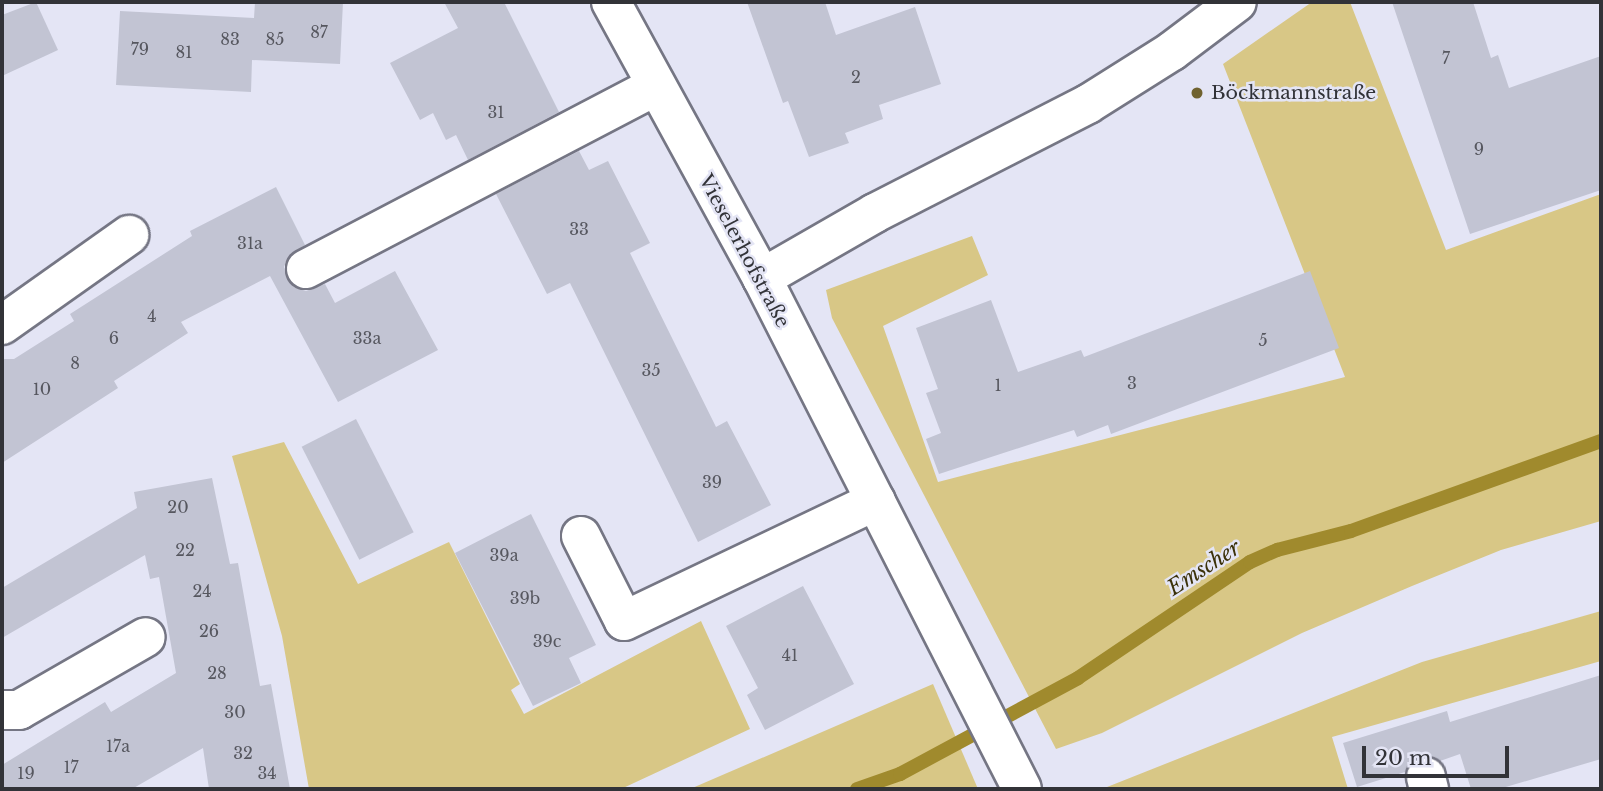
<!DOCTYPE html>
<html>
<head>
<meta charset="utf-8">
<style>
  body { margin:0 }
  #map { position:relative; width:1603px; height:791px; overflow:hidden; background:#e4e5f5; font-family:"Libre Baskerville",serif }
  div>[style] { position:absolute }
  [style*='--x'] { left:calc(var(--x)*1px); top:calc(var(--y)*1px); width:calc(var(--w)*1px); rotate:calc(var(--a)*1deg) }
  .green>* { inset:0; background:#d8c786 }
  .stream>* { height:14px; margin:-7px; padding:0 7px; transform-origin:7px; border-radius:7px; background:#a08a2d }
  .building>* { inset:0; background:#c2c4d3; transform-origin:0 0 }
  .roads { filter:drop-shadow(2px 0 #757684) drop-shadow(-2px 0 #757684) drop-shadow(0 2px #757684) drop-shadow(0 -2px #757684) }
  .minor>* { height:38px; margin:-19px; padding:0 19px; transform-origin:19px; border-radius:19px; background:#fff }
  .dots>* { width:19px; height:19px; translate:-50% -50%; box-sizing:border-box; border:4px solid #e4e5f5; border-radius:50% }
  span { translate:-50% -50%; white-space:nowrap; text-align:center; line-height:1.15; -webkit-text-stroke:5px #e4e5f5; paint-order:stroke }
  .number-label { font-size:16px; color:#56575f }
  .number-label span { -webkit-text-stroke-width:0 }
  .poi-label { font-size:19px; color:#323338 }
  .left { translate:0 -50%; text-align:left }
  .street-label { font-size:19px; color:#323338 }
  .water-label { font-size:21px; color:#3b3109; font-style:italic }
  .frame { position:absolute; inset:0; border:4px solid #323338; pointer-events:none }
  .scale { position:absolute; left:1362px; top:746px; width:147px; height:32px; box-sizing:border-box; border:4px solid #323338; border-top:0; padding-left:9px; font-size:21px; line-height:24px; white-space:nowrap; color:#323338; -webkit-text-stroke:5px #e4e5f5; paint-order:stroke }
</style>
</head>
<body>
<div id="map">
  <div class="green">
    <i style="clip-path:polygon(1312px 2px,1350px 2px,1446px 250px,1601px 194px,1601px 521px,1501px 550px,1412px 586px,1302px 633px,1102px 733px,1056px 749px,832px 318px,826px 290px,972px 236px,988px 275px,883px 326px,938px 482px,1345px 377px,1223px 64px)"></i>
    <i style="clip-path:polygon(284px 442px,358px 584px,449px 542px,520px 684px,511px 690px,524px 714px,701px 621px,750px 729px,621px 789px,309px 789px,282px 636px,232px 456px)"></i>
    <i style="clip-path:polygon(1601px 611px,1601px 661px,1332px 737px,1348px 789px,1102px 789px,1422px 662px)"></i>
    <i style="clip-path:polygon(933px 684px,978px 789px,690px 789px)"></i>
  </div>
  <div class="stream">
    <i style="--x:857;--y:789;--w:46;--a:-19.2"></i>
    <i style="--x:900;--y:774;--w:202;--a:-28.3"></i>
    <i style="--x:1078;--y:678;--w:207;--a:-34"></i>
    <i style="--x:1250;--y:562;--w:30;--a:-24"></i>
    <i style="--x:1277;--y:550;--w:76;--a:-14.4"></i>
    <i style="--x:1351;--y:531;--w:266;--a:-19.8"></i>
  </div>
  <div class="building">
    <i style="clip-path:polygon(36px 2px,58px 50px,2px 76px,2px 15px)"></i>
    <i style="clip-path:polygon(255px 2px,343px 2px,340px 64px,252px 60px,251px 92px,116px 85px,120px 11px,254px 18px)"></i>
    <i style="clip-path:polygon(444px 2px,504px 2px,559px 112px,468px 160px,456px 135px,446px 140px,433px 113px,420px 120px,390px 63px,458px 28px)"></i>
    <i style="clip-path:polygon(747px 2px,825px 2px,836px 35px,915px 7px,941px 84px,879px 105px,883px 119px,845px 133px,849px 143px,809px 157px,788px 101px,783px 103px)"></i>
    <i style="clip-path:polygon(1392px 2px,1473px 2px,1491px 58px,1498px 55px,1509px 88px,1601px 56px,1601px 190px,1470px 234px)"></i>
    <i style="clip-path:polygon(579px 151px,589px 170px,608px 161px,650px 243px,630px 253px,716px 427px,727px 421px,771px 505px,698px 542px,570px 283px,547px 294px,496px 194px)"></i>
    <i style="clip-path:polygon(276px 187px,305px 245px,288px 257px,284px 267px,294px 287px,306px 291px,325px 284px,335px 303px,395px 271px,438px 350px,338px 402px,270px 276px,181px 322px,188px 333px,114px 381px,118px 388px,2px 463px,2px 359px,14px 359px,74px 321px,70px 314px,192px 236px,190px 231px)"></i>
    <i style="clip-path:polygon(1310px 271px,1339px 348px,1111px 434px,1108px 425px,1077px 437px,1074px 430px,939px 474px,926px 439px,941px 433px,926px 393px,938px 389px,916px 328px,991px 300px,1018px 372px,1081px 350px,1084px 357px)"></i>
    <i style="left:356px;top:419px;width:127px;height:61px;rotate:63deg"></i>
    <i style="clip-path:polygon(212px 478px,230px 564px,238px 563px,260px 686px,271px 684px,290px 789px,209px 789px,203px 748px,132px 789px,2px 789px,2px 765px,105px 702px,111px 712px,176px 673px,159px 577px,150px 579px,145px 555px,2px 638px,2px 588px,137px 508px,134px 492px)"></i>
    <i style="clip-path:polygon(531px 514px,596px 645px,569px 658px,581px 683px,533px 706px,455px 553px)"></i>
    <i style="clip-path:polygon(803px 586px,854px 684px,765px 730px,747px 695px,758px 688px,726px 626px)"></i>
    <i style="clip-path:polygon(1601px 675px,1601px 759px,1499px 789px,1471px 789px,1460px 754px,1440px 761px,1421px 756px,1405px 772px,1357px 787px,1343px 743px,1447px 711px,1450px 722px)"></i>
  </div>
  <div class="roads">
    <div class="minor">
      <i style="--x:611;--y:2;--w:315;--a:61.3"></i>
      <i style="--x:762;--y:278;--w:573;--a:63.03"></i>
      <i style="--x:306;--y:269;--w:393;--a:-27.6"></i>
      <i style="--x:762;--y:278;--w:130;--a:-29.9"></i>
      <i style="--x:875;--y:213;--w:239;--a:-27.1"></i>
      <i style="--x:1088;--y:104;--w:99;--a:-32.2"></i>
      <i style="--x:1172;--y:51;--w:81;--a:-37"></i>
      <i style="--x:2;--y:325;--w:156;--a:-35.3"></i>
      <i style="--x:581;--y:536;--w:95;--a:63.2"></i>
      <i style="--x:624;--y:621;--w:279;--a:-25.5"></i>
      <i style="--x:2;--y:710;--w:17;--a:0"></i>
      <i style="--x:19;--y:710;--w:146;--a:-29.9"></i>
      <i style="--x:1426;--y:777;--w:12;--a:76"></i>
    </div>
  </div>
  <div class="dots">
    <i style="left:1197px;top:93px;background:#70622f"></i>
  </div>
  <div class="number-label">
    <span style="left:319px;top:32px">87</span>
    <span style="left:230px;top:39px">83</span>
    <span style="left:275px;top:39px">85</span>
    <span style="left:140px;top:49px">79</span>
    <span style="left:184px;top:52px">81</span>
    <span style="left:1446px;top:58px">7</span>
    <span style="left:856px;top:77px">2</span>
    <span style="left:496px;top:112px">31</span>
    <span style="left:1479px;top:149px">9</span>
    <span style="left:579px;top:229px">33</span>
    <span style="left:250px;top:243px">31a</span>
    <span style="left:152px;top:316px">4</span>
    <span style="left:114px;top:338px">6</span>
    <span style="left:367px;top:338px">33a</span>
    <span style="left:1263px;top:340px">5</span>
    <span style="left:75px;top:363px">8</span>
    <span style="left:651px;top:370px">35</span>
    <span style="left:1132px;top:383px">3</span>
    <span style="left:998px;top:385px">1</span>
    <span style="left:42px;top:389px">10</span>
    <span style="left:712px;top:482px">39</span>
    <span style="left:178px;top:507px">20</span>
    <span style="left:185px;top:550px">22</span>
    <span style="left:504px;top:555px">39a</span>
    <span style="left:202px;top:591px">24</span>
    <span style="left:525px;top:598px">39b</span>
    <span style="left:209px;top:631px">26</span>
    <span style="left:547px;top:641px">39c</span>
    <span style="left:790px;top:655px">41</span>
    <span style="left:217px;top:673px">28</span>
    <span style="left:235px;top:712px">30</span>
    <span style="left:118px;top:746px">17a</span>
    <span style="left:243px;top:753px">32</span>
    <span style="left:71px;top:767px">17</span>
    <span style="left:26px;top:773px">19</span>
    <span style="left:267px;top:773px">34</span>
  </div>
  <div class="poi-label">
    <span class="left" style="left:1211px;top:93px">Böckmannstraße</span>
  </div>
  <div class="street-label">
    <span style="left:744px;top:251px;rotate:62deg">Vieselerhofstraße</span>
  </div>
  <div class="water-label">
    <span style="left:1204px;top:568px;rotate:-33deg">Emscher</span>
  </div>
  <div class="frame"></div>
  <div class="scale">20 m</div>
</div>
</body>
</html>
